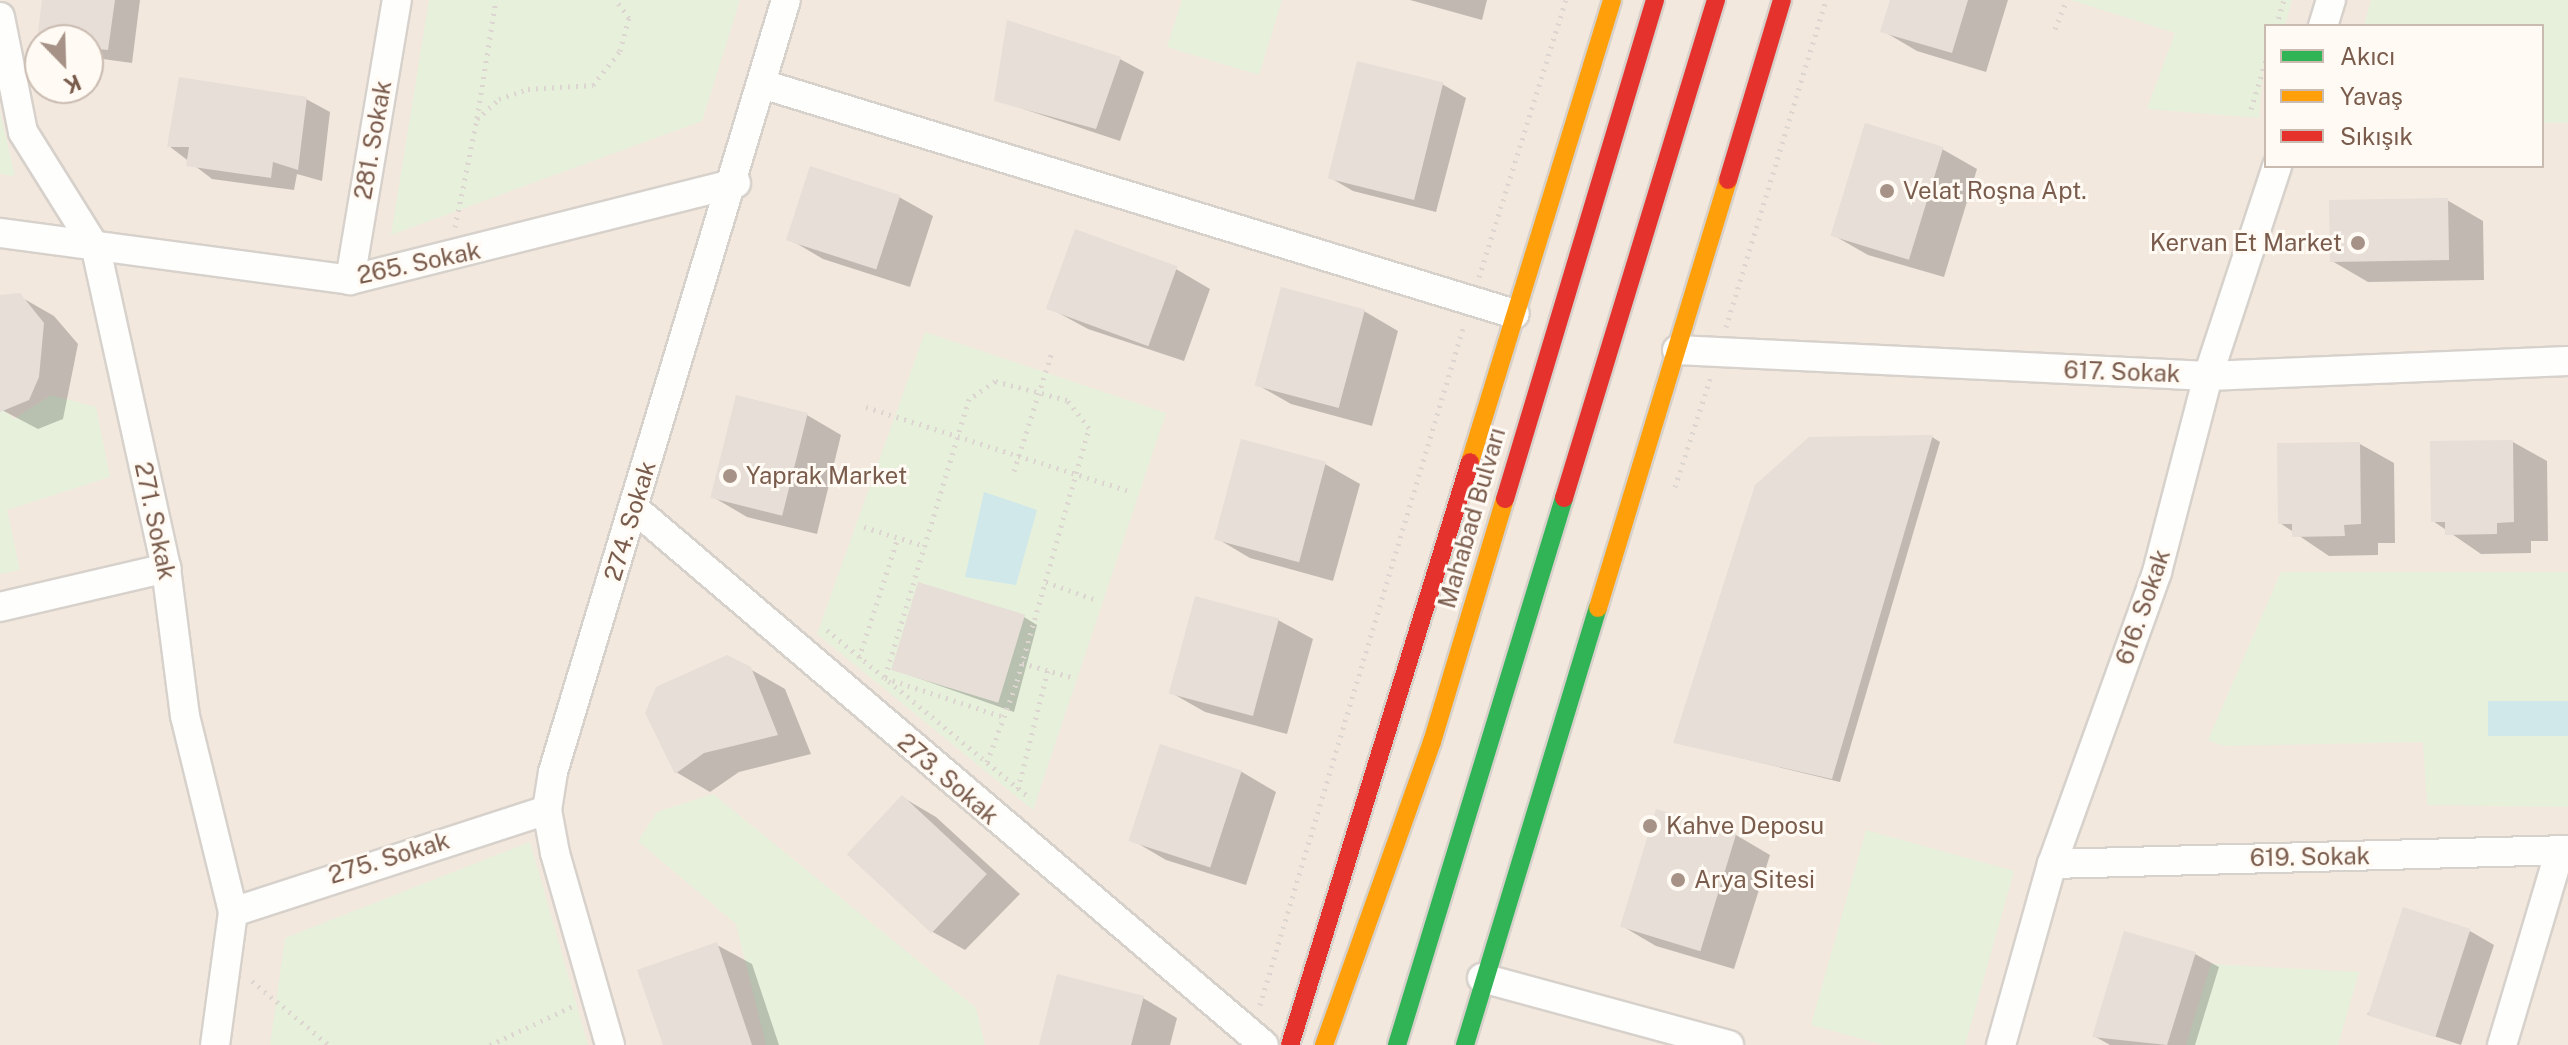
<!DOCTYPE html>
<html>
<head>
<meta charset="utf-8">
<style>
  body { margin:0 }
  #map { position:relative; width:2568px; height:1045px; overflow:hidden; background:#f9f5f0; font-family:"Public Sans",sans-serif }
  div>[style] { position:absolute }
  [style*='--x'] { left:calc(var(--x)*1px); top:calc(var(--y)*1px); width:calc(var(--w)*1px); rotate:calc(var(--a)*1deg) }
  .residential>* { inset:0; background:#f2e8de }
  .green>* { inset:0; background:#e7f0db }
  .water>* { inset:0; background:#d0e8ea; transform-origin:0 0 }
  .shadow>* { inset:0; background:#0003 }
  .building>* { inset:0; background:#e6ded7; transform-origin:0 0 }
  .path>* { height:5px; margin-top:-2.5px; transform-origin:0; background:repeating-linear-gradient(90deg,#dcd5d0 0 2px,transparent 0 8px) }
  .roads { filter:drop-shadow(2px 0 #d7d1cb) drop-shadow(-2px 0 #d7d1cb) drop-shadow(0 2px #d7d1cb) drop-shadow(0 -2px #d7d1cb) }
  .street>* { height:28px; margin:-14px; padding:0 14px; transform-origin:14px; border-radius:14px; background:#fefefd }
  .fast>* { height:18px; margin:-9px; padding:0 9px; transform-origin:9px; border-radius:9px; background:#30b455 }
  .slow>* { height:18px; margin:-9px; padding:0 9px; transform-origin:9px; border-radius:9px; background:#ff9f0a }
  .jam>* { height:18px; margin:-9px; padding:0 9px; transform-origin:9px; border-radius:9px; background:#e5322d }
  .dots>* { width:22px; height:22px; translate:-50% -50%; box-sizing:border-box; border:4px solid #fffaf3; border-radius:50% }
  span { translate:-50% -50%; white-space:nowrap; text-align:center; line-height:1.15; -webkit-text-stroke:6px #fffaf3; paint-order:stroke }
  .street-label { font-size:24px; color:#7a5c4d }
  .poi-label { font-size:24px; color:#7a5c4d }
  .left { translate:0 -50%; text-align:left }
  .right { translate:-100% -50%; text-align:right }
  .legend { position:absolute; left:2264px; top:24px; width:280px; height:144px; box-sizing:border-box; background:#fffaf3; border:2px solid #cabbb1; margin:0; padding:10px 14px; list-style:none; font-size:24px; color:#7a5c4d }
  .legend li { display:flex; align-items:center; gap:16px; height:40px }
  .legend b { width:40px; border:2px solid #cabbb1 }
  .north { position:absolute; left:24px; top:24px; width:80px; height:80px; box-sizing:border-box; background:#fffaf3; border:2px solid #cabbb1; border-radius:50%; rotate:157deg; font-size:22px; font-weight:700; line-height:32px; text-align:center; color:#7a5c4d }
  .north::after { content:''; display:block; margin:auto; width:28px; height:36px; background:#a69286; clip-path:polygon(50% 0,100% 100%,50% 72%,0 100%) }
</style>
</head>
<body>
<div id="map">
  <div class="residential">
    <i style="clip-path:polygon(evenodd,0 0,2568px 0,2568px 1045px,0 1045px,0 0,2266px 26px,2542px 26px,2542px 166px,2266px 166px,2266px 26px,0 0,40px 40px,88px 40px,88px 88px,40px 88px,40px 40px)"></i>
  </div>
  <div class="green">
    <i style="clip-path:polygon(429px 0,740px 0,702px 121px,391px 235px)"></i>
    <i style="clip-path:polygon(1182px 0,1282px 0,1259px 75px,1167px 47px)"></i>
    <i style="clip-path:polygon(2071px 0,2292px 0,2285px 26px,2266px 26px,2259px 118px,2147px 109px,2175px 33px)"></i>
    <i style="clip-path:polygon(2371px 0,2568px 0,2568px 123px,2542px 123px,2542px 26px,2364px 26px)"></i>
    <i style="clip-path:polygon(0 112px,15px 176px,0 174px)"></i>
    <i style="clip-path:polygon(925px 332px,1166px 413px,1033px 810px,817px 634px)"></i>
    <i style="clip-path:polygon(51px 395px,96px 407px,110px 477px,7px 510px,20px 570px,0 574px,0 407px,14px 419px)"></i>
    <i style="clip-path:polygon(2281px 572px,2568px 572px,2568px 807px,2427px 805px,2423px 742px,2223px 746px,2208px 740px)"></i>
    <i style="clip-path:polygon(713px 794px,976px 1008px,985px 1045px,766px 1045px,736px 924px,638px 841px,657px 812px)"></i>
    <i style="clip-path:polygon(1866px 830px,2014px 871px,1965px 1045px,1884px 1045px,1811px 1025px)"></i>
    <i style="clip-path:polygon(530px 842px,588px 1045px,270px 1045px,285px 938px)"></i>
    <i style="clip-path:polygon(2211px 964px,2359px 972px,2338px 1045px,2186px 1045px)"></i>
  </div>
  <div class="water">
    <i style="clip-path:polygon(984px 492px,1037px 510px,1016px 585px,965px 577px)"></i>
    <i style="left:2568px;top:701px;width:35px;height:80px;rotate:90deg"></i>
  </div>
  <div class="shadow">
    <i style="clip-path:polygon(44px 0,140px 0,132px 63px,88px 57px,88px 40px,39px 40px)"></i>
    <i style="clip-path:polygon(1410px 0,1487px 0,1482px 20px)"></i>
    <i style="clip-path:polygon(1892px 0,2008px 0,1986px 72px,1917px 51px,1883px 31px)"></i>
    <i style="clip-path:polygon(1120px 59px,1144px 72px,1120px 141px,996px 100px)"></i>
    <i style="clip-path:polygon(1442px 84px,1466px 98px,1436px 212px,1353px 191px,1329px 177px)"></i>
    <i style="clip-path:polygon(306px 99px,330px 112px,322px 181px,297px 174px,294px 190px,212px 179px,169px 146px)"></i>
    <i style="clip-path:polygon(1866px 126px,1942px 149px,1977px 169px,1944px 277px,1868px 255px,1833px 235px)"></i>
    <i style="clip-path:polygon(899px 197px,933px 216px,910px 287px,823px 259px,789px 239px)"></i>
    <i style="clip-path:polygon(2447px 200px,2483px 221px,2484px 280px,2368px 282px,2332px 261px)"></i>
    <i style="clip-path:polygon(1176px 269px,1210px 289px,1184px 361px,1088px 329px,1053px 310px)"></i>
    <i style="clip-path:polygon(19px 296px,54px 316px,78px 344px,63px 419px,38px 429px,0 409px,0 299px)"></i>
    <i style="clip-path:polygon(1364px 311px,1398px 331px,1372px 426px,1291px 404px,1256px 384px)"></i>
    <i style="clip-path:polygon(807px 415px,841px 435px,817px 534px,747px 517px,713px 497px)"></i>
    <i style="clip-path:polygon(1932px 437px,1940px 442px,1840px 782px,1676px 742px,1810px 439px)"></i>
    <i style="clip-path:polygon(1242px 441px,1325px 464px,1360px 484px,1333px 581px,1250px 558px,1216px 538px)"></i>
    <i style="clip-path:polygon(2513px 442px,2547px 461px,2548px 541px,2531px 541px,2531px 553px,2481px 554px,2433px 521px)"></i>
    <i style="clip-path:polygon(2360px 444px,2394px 463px,2395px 543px,2378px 543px,2378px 555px,2329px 556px,2280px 523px)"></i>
    <i style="clip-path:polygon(1024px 617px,1037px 625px,1014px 712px,895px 670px)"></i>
    <i style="clip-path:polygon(1278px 620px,1313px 639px,1287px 734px,1205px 712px,1170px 692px)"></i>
    <i style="clip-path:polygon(750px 669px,785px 689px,811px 754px,739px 772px,710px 792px,676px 772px)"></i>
    <i style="clip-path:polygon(1161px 747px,1242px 772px,1276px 792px,1246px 885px,1166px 860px,1132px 840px)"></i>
    <i style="clip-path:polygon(902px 797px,936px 817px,1020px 894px,965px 950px,931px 931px)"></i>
    <i style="clip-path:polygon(1658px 811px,1736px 835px,1770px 855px,1734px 969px,1656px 946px,1622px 926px)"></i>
    <i style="clip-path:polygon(2470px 931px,2494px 945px,2461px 1045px,2367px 1014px)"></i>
    <i style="clip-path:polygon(717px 945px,752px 964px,779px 1045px,665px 1045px)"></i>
    <i style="clip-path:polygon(2195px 954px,2219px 967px,2195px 1045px,2110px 1045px,2094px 1036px)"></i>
    <i style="clip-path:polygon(1143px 998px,1177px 1018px,1170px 1045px,1041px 1045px)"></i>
  </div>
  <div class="building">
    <i style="clip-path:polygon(42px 0,115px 0,108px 50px,88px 48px,88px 40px,37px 40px)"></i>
    <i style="clip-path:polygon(1890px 0,1968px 0,1952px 53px,1880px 32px)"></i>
    <i style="clip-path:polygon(1007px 20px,1121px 57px,1096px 129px,994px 101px)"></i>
    <i style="left:1357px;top:61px;width:89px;height:121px;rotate:14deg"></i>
    <i style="clip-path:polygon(179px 77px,307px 97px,298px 170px,273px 162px,271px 178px,186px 166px,189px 147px,167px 147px)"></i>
    <i style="left:1865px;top:123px;width:82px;height:118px;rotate:17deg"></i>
    <i style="left:810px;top:166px;width:95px;height:78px;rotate:18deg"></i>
    <i style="left:2448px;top:198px;width:62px;height:119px;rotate:89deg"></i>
    <i style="left:1075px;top:229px;width:109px;height:85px;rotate:20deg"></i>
    <i style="left:1281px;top:287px;width:87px;height:102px;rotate:15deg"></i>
    <i style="clip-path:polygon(20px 293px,44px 323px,39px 377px,29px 400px,0 412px,0 295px)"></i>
    <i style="left:736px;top:395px;width:74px;height:106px;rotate:14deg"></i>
    <i style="clip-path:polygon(1933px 435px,1832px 779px,1673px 743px,1755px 485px,1809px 437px)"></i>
    <i style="left:1241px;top:439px;width:88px;height:104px;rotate:15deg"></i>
    <i style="clip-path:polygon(2513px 440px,2514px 522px,2497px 523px,2497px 534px,2445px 535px,2445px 522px,2431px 522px,2430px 441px)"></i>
    <i style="clip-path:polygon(2360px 442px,2361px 524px,2344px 525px,2345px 536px,2292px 537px,2292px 524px,2278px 524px,2277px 443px)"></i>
    <i style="left:918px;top:582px;width:112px;height:92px;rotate:17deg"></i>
    <i style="left:1195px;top:596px;width:87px;height:101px;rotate:15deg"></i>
    <i style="clip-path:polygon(727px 655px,751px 667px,778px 735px,704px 753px,675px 774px,645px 713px,656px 687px)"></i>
    <i style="left:1160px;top:744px;width:86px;height:102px;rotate:18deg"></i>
    <i style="left:902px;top:795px;width:116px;height:81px;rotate:43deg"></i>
    <i style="left:1656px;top:809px;width:84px;height:123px;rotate:17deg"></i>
    <i style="left:2403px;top:907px;width:71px;height:114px;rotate:18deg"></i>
    <i style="clip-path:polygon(2124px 931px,2196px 952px,2167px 1045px,2092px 1037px)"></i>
    <i style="clip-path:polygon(717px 942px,752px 1045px,663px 1045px,637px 970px)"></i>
    <i style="clip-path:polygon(1057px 974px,1144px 996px,1131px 1045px,1039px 1045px)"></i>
  </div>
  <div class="path">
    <i style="--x:2276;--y:26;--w:27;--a:-73"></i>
    <i style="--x:2055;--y:29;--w:31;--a:-68"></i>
    <i style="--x:2251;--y:109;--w:51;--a:-73"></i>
    <i style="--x:477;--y:118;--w:120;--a:-80.9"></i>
    <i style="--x:455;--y:227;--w:110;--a:-78.5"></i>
    <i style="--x:477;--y:119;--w:30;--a:-42"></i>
    <i style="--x:499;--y:99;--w:31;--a:-19"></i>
    <i style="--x:528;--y:89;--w:65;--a:-3.5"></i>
    <i style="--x:593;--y:85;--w:43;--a:-51.5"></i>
    <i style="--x:620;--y:51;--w:34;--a:-75"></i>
    <i style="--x:629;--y:18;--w:22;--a:-126"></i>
    <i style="--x:1479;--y:277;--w:290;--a:-72.6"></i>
    <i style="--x:1726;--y:327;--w:342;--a:-73"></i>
    <i style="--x:866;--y:407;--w:279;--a:17.7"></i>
    <i style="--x:1014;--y:471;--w:125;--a:-72.3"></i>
    <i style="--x:1675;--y:487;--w:114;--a:-72"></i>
    <i style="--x:864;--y:527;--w:64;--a:17.3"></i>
    <i style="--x:1046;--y:582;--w:53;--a:19.8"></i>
    <i style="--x:827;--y:630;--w:264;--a:39.6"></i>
    <i style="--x:859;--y:658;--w:127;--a:-72.1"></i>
    <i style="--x:1022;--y:663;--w:51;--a:15.9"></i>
    <i style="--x:987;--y:762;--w:48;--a:-69.3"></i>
    <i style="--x:1004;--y:717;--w:38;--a:-70"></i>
    <i style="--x:1017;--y:681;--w:263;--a:-74.1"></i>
    <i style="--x:1089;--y:428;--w:36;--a:-128"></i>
    <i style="--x:1067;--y:400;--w:74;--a:-165.2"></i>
    <i style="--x:995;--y:381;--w:32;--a:145"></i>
    <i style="--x:969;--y:399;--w:291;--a:106.8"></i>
    <i style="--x:885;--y:678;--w:125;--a:18.1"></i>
    <i style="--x:1018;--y:789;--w:123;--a:-75.9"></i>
    <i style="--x:252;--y:981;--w:100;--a:39.7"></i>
    <i style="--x:1260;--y:1005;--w:710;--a:-73.3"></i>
    <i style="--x:490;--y:1045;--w:92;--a:-25.2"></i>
  </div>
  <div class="roads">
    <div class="street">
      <i style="--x:0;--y:17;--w:117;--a:78.7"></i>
      <i style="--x:23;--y:132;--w:138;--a:58"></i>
      <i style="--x:96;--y:249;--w:327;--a:77.6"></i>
      <i style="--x:166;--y:568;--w:149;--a:82.7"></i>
      <i style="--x:185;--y:716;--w:202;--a:76.2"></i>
      <i style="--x:233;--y:912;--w:134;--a:97.7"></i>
      <i style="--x:2323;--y:26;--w:27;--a:-73"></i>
      <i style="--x:762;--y:84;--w:787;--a:16.99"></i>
      <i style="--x:0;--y:233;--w:353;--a:7.6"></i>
      <i style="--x:350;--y:280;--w:398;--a:-14.1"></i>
      <i style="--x:350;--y:280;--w:284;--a:-80.5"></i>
      <i style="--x:1677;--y:350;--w:532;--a:2.8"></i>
      <i style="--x:2208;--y:376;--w:360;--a:-2.4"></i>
      <i style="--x:635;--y:509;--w:826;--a:40.44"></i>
      <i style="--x:0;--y:607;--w:171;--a:-13.2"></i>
      <i style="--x:2052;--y:864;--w:516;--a:-1.55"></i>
      <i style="--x:233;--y:912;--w:330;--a:-18"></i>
      <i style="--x:1482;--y:978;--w:256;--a:15.2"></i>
      <i style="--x:610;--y:1045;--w:200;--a:-106"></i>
      <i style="--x:555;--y:853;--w:44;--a:-100.5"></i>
      <i style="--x:547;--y:810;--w:38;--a:-81"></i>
      <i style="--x:553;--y:772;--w:806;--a:-73.21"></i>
      <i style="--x:2001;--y:1045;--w:188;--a:-74.3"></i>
      <i style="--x:2052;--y:864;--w:310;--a:-70.2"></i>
      <i style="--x:2157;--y:572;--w:203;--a:-75.4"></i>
      <i style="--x:2208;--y:376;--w:221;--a:-71.8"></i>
      <i style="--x:2502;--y:1045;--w:203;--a:-73.4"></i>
    </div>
    <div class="fast">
      <i style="--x:1397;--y:1045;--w:572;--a:-73.02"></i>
      <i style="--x:1465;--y:1045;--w:457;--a:-73.1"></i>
    </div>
    <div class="slow">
      <i style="--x:1470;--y:462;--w:483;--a:-72.9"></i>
      <i style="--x:1598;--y:608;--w:447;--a:-73.1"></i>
      <i style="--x:1324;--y:1045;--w:322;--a:-70.4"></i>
      <i style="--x:1432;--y:742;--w:254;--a:-73.3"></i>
    </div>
    <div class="jam">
      <i style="--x:1728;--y:180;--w:188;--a:-73.3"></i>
      <i style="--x:1564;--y:498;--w:521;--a:-73.03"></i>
      <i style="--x:1505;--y:499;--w:521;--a:-73.27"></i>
      <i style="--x:1290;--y:1045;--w:610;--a:-72.84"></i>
    </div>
  </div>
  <div class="dots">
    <i style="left:1887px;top:191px;background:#a69286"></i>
    <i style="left:2358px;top:243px;background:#a69286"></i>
    <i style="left:730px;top:476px;background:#a69286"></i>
    <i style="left:1650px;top:826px;background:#a69286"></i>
    <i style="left:1678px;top:880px;background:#a69286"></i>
  </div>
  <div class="street-label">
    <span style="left:373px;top:140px;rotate:-80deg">281. Sokak</span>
    <span style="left:419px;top:263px;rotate:-12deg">265. Sokak</span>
    <span style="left:2122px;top:372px;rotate:2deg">617. Sokak</span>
    <span style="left:1472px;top:518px;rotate:-74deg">Mahabad Bulvarı</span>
    <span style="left:155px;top:521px;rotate:78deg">271. Sokak</span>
    <span style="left:630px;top:521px;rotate:-73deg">274. Sokak</span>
    <span style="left:2143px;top:607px;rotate:-71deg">616. Sokak</span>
    <span style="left:948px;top:779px;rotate:41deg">273. Sokak</span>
    <span style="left:2310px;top:857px;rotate:-1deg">619. Sokak</span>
    <span style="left:389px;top:858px;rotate:-17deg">275. Sokak</span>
  </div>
  <div class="poi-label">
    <span class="left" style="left:1903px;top:191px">Velat Roşna Apt.</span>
    <span class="right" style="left:2342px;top:243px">Kervan Et Market</span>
    <span class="left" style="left:746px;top:476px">Yaprak Market</span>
    <span class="left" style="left:1666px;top:826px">Kahve Deposu</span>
    <span class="left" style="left:1694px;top:880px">Arya Sitesi</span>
  </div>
  <ul class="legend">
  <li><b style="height:10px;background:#30b455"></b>Akıcı</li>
  <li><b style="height:10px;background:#ff9f0a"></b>Yavaş</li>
  <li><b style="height:10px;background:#e5322d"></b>Sıkışık</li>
  </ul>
  <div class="north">K</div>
</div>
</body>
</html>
